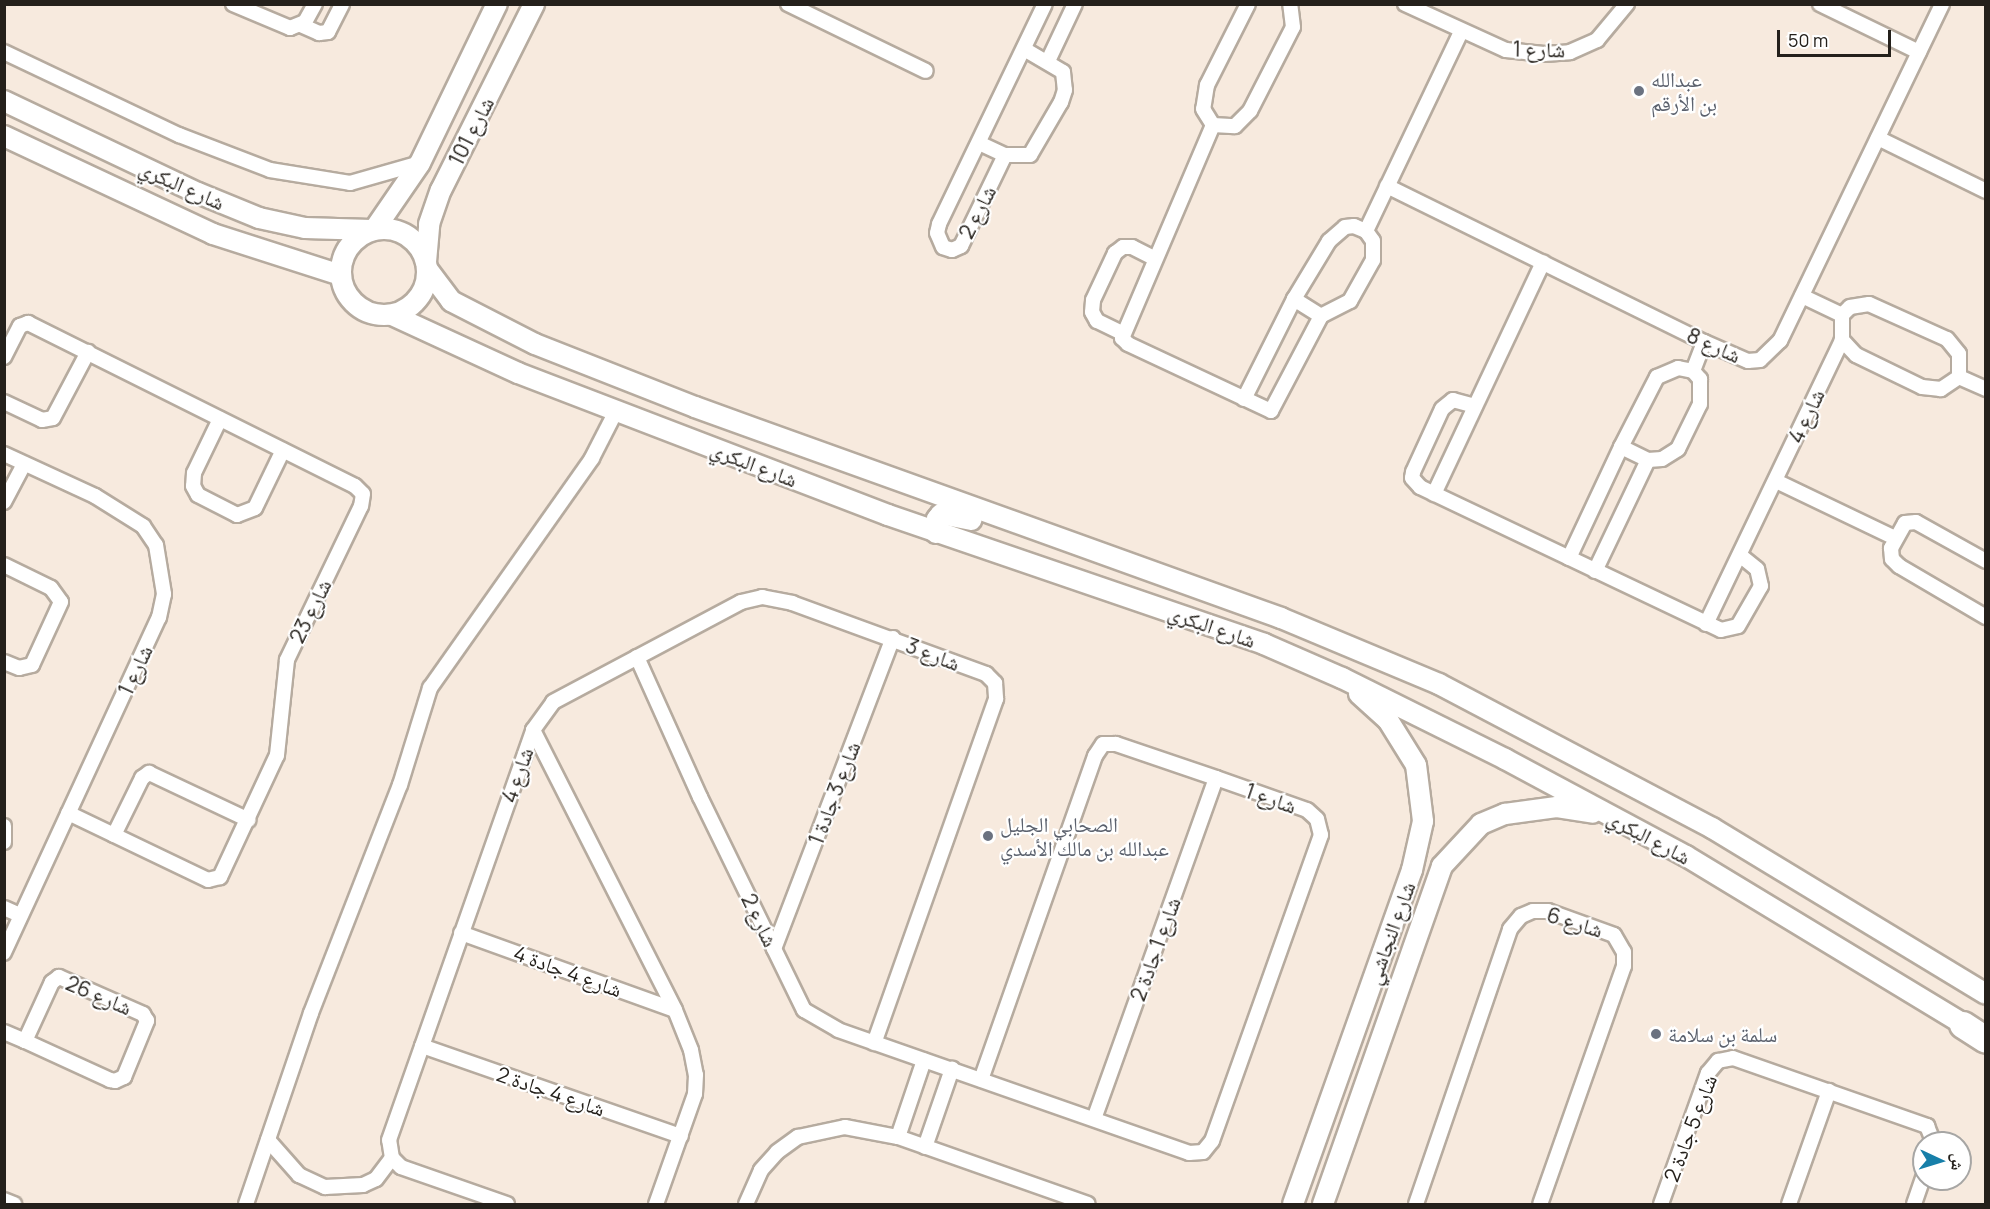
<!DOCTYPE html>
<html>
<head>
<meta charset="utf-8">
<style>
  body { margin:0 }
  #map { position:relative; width:1990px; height:1209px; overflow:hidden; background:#f7eade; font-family:Manrope,"Noto Naskh Arabic",sans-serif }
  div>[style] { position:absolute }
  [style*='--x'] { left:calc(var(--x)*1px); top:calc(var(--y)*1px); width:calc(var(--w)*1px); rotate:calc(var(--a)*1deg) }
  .roads { filter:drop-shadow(2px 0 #b6ab9f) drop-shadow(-2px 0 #b6ab9f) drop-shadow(0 2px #b6ab9f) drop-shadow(0 -2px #b6ab9f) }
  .street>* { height:14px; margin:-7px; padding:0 7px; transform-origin:7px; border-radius:7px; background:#fff }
  .secondary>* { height:20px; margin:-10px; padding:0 10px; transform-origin:10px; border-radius:10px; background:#fff }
  .secondary>.ring { margin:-10px; padding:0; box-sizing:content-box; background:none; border:20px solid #fff; border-radius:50% }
  .highway>* { height:26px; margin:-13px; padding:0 13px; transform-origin:13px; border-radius:13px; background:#fff }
  .dots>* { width:16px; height:16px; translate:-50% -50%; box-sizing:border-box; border:3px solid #fff; border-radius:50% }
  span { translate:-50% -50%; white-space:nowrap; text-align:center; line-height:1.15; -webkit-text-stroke:4.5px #fff; paint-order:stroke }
  .street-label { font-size:21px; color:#24201b }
  .worship-label { font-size:21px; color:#5b616d }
  .left { translate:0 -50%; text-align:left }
  .frame { position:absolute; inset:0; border:6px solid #24201b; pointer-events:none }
  .north { position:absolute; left:1912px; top:1131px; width:60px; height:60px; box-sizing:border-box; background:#fff; border:2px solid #a7a6a4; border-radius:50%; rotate:94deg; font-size:16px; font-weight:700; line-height:24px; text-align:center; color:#24201b }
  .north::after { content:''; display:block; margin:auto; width:21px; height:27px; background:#177fa9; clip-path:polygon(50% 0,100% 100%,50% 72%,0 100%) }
  .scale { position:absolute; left:1777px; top:30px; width:114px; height:27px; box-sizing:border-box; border:3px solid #24201b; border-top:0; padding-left:8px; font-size:18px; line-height:21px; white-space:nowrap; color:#24201b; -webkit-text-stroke:4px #fff; paint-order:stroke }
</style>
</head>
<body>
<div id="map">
  <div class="roads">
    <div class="street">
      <i style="--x:233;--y:4;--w:62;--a:22.8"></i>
      <i style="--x:290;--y:28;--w:16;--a:-22"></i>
      <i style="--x:305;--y:22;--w:21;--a:-61"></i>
      <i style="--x:788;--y:4;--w:153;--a:25.9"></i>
      <i style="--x:1248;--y:4;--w:91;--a:116.8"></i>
      <i style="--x:1207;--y:85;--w:24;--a:99"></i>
      <i style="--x:1203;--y:109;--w:19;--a:58"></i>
      <i style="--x:1213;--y:125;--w:22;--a:3"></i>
      <i style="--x:1235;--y:126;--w:21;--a:-45"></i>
      <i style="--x:1250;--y:111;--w:94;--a:-62.9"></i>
      <i style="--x:1293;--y:27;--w:23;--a:-97"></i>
      <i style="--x:1405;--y:4;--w:111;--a:24.5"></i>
      <i style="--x:1506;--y:50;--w:38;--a:6"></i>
      <i style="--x:1544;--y:54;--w:26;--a:-4"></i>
      <i style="--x:1570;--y:52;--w:30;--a:-24"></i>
      <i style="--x:1597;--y:40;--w:47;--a:-50.2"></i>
      <i style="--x:1820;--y:4;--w:110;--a:25.9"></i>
      <i style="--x:301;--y:25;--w:20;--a:24"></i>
      <i style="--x:319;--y:33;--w:9;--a:-6"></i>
      <i style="--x:328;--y:32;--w:31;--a:-63"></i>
      <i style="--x:1024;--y:49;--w:45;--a:30.5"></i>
      <i style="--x:1063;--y:72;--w:18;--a:84"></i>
      <i style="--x:1065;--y:90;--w:13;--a:108"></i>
      <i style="--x:1061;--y:102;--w:61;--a:120.3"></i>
      <i style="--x:1030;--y:155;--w:25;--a:180"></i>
      <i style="--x:1005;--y:155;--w:101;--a:115.8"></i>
      <i style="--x:961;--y:246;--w:10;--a:156"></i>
      <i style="--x:952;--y:250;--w:9;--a:-162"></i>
      <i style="--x:943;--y:247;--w:15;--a:-113"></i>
      <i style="--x:937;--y:233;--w:9;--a:-77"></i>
      <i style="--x:939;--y:224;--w:244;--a:-64.3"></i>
      <i style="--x:4;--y:52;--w:194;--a:25.4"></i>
      <i style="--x:179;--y:135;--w:97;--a:21"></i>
      <i style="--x:270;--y:170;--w:81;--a:9.2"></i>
      <i style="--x:350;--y:183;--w:73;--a:-15.9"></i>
      <i style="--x:1048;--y:61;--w:63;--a:-64.7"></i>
      <i style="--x:1213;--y:125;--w:232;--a:113.1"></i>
      <i style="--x:1122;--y:338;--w:8;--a:45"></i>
      <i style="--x:1128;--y:344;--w:158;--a:25.1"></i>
      <i style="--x:1271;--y:411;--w:107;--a:-62.2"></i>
      <i style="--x:1878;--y:138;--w:120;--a:26.1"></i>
      <i style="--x:979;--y:143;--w:29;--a:25"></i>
      <i style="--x:1387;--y:186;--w:353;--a:26.2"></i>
      <i style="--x:1704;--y:342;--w:48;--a:23.4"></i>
      <i style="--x:1748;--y:361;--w:12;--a:-5"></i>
      <i style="--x:1760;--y:360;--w:28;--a:-44"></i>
      <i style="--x:1780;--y:341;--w:374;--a:-64.3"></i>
      <i style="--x:1366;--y:231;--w:221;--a:-64.5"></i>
      <i style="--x:1802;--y:296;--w:44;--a:25.4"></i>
      <i style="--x:1842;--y:315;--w:11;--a:-45"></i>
      <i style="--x:1850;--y:307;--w:19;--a:-9"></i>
      <i style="--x:1869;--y:304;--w:85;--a:24.2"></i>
      <i style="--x:1947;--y:339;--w:19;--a:51"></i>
      <i style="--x:1959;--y:354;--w:23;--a:90"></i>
      <i style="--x:1959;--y:377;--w:22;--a:146"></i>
      <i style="--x:1941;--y:389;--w:19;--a:-174"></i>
      <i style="--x:1922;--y:387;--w:73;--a:-154.1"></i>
      <i style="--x:1856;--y:355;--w:21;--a:-133"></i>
      <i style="--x:1122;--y:333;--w:28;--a:-154"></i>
      <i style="--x:1097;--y:321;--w:10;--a:-119"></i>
      <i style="--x:1092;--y:312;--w:12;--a:-85"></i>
      <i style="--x:1093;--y:300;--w:52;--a:-64.9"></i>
      <i style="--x:1115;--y:253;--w:10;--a:-37"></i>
      <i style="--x:1123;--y:247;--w:9;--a:0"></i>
      <i style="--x:1132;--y:247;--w:25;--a:27"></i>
      <i style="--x:4;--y:357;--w:35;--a:-63"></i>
      <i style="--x:20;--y:326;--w:9;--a:-21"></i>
      <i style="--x:28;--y:323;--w:365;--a:26.5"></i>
      <i style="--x:355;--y:486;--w:11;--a:45"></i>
      <i style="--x:363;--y:494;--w:12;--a:99"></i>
      <i style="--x:361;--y:506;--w:171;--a:115.7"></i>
      <i style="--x:287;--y:660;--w:96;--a:96"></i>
      <i style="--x:277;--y:755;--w:135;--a:115"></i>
      <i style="--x:220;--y:877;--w:12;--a:166"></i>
      <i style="--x:208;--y:880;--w:155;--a:-154.4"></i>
      <i style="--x:1693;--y:371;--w:31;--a:-69"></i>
      <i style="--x:1959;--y:377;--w:30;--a:24"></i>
      <i style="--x:1244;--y:399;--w:112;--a:-63.4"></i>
      <i style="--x:1294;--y:299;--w:68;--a:-58.9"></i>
      <i style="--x:1329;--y:241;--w:21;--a:-41"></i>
      <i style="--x:1345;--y:227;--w:9;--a:-6"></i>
      <i style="--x:1354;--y:226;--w:13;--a:23"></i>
      <i style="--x:1366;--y:231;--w:12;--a:55"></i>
      <i style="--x:1373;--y:241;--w:19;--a:90"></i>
      <i style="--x:1373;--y:260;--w:47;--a:119.3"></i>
      <i style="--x:1350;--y:301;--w:33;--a:153"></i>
      <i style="--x:1321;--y:316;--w:32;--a:-148"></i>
      <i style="--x:4;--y:402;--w:42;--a:25.3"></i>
      <i style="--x:42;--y:420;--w:11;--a:-10"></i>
      <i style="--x:53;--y:418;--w:75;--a:-62.1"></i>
      <i style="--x:1475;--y:406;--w:23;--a:-165"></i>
      <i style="--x:1453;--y:400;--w:14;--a:141"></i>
      <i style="--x:1442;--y:409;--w:69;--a:114.7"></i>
      <i style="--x:1413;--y:472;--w:6;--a:99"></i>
      <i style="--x:1412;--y:478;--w:12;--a:48"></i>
      <i style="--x:1420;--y:487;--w:333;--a:25.4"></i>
      <i style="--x:1721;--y:630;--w:17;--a:-13"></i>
      <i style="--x:1738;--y:626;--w:46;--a:-60.1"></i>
      <i style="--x:1761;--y:586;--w:17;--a:-103"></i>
      <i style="--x:1757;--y:569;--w:22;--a:-141"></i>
      <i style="--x:220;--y:419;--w:60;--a:115.7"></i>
      <i style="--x:194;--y:473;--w:13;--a:94"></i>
      <i style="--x:193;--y:486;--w:10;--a:61"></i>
      <i style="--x:198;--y:495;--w:44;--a:27.1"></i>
      <i style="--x:237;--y:515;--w:19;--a:-21"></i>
      <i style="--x:255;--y:508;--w:64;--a:-64.2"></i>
      <i style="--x:4;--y:454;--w:100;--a:24.8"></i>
      <i style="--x:95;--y:496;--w:57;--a:32"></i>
      <i style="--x:143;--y:526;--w:23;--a:56"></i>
      <i style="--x:156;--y:545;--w:50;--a:80.7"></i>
      <i style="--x:164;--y:594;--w:24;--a:102"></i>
      <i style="--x:159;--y:617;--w:370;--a:114.8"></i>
      <i style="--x:1776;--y:481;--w:132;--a:25.6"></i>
      <i style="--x:1434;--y:494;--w:256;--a:-64.8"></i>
      <i style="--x:4;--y:502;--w:43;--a:-62.2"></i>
      <i style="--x:1569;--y:558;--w:123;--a:-64.9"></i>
      <i style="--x:1621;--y:447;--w:79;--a:-62.8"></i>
      <i style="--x:1657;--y:377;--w:23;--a:-23"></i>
      <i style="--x:1678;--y:368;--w:15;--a:11"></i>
      <i style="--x:1693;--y:371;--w:11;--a:49"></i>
      <i style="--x:1700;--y:379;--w:25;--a:90"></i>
      <i style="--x:1700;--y:404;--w:50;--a:116.1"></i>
      <i style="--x:1678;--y:449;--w:19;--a:148"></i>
      <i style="--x:1662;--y:459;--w:14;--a:176"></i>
      <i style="--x:1648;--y:460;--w:30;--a:-154"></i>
      <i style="--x:1986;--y:561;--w:80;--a:-150.9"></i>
      <i style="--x:1916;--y:522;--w:11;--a:175"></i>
      <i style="--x:1905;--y:523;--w:29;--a:119"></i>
      <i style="--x:1891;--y:548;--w:11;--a:85"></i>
      <i style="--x:1892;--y:559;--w:10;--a:45"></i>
      <i style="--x:1899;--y:566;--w:101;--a:30.4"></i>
      <i style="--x:4;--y:565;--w:52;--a:26.1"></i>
      <i style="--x:51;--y:588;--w:17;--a:54"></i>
      <i style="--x:61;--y:602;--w:69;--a:114.7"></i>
      <i style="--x:32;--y:665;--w:13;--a:167"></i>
      <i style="--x:19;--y:668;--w:16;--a:-158"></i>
      <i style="--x:1595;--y:571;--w:123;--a:-64.5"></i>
      <i style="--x:1706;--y:624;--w:315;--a:-64.4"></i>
      <i style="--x:1842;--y:340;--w:25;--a:-90"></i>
      <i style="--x:637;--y:657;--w:154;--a:65.8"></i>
      <i style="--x:700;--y:797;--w:237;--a:64"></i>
      <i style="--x:804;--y:1010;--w:39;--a:30"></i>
      <i style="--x:838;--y:1030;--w:372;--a:19.3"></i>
      <i style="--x:1189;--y:1153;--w:14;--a:-4"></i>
      <i style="--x:1203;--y:1152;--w:14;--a:-51"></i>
      <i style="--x:1212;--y:1141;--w:325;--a:-70.4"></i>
      <i style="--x:1321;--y:835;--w:16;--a:-104"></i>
      <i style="--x:1317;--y:819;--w:13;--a:-138"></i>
      <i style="--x:1307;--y:810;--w:96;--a:-160.6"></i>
      <i style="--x:1216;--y:778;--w:106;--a:-161.2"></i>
      <i style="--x:1116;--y:744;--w:13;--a:180"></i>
      <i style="--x:1103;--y:744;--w:14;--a:124"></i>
      <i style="--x:1095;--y:756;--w:343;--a:109.4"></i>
      <i style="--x:533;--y:730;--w:314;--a:63.1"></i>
      <i style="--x:675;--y:1010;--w:43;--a:68.2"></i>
      <i style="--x:691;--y:1050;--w:25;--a:79"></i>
      <i style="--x:696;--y:1075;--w:19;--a:93"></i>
      <i style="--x:695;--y:1094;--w:117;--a:109.5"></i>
      <i style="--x:4;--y:826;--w:16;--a:90"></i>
      <i style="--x:114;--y:835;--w:64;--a:-63.8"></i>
      <i style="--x:142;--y:778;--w:9;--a:-36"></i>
      <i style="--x:149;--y:773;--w:110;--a:25.2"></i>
      <i style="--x:4;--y:908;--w:17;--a:24"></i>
      <i style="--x:461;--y:933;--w:227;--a:19.8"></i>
      <i style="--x:774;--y:949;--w:333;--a:-69.1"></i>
      <i style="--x:4;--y:1032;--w:23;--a:23"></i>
      <i style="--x:25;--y:1041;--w:94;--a:24.6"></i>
      <i style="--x:110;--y:1080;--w:5;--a:11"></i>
      <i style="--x:115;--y:1081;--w:10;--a:-24"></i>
      <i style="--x:124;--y:1077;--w:61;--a:-67.7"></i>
      <i style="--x:147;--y:1021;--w:8;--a:-120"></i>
      <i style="--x:143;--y:1014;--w:92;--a:-156.2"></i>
      <i style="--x:59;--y:977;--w:9;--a:144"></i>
      <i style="--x:52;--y:982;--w:65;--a:114.6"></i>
      <i style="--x:422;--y:1046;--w:274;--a:19.2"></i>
      <i style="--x:1094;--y:1119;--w:362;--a:-70.3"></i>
      <i style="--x:898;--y:1137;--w:81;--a:-71.3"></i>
      <i style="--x:268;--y:1140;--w:47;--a:48.5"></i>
      <i style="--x:299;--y:1175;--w:29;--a:25"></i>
      <i style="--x:325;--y:1187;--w:38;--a:-3"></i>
      <i style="--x:363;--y:1185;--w:14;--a:-25"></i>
      <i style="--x:376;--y:1179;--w:26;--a:-53"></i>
      <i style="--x:925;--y:1147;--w:83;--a:-70.9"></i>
      <i style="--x:4;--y:1200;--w:11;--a:22"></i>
      <i style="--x:246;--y:1204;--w:202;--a:-71.2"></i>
      <i style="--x:311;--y:1013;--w:245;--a:-68.7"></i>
      <i style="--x:400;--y:785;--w:102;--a:-72.8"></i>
      <i style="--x:430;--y:688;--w:281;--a:-54.8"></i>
      <i style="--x:592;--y:458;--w:53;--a:-62.9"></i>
      <i style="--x:507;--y:1204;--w:112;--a:-160.8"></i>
      <i style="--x:401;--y:1167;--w:13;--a:-135"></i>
      <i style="--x:392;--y:1158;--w:18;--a:-99"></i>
      <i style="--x:389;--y:1140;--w:435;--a:-70.6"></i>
      <i style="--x:533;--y:730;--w:34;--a:-54"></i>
      <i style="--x:553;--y:702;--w:213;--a:-28"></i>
      <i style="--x:741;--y:602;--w:22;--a:-13"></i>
      <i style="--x:762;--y:597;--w:31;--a:11"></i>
      <i style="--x:792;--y:603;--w:207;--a:20.1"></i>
      <i style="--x:986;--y:674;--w:13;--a:45"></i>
      <i style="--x:995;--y:683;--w:16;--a:86"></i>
      <i style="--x:996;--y:699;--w:365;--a:109.5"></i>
      <i style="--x:746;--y:1204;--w:37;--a:-66"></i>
      <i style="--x:761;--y:1170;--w:24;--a:-48"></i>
      <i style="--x:777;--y:1152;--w:26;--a:-36"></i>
      <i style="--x:798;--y:1137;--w:48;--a:-12"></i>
      <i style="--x:845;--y:1127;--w:54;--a:10.7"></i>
      <i style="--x:898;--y:1137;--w:201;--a:19.4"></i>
      <i style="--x:1416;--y:1204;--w:291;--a:-71.1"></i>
      <i style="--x:1510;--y:929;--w:17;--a:-50"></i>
      <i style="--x:1521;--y:916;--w:13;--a:-23"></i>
      <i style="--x:1533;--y:911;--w:15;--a:0"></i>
      <i style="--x:1548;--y:911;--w:70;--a:20"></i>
      <i style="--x:1614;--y:935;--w:20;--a:60"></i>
      <i style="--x:1624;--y:952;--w:14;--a:90"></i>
      <i style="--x:1624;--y:966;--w:252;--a:109.4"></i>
      <i style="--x:1661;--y:1204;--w:139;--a:-70.3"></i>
      <i style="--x:1708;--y:1073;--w:16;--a:-50"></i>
      <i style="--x:1718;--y:1061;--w:15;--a:-11"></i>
      <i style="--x:1733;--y:1058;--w:206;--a:19.3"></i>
      <i style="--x:1927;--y:1126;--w:18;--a:68"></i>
      <i style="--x:1789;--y:1204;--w:120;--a:-70.5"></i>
      <i style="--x:1914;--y:1204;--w:31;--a:-71"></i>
    </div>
    <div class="secondary">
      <i style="--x:4;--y:101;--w:215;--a:25.4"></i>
      <i style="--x:198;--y:193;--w:66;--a:22.3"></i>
      <i style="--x:259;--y:218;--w:47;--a:12.3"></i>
      <i style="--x:305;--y:228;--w:66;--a:1.7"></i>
      <i style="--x:4;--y:136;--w:231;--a:25.1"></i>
      <i style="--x:213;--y:234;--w:134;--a:17.8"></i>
      <i class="ring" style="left:341px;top:229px;width:66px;height:66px"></i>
      <i style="--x:374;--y:230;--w:81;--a:-55.5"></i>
      <i style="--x:420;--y:163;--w:177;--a:-64.2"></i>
      <i style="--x:426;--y:262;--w:38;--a:-85"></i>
      <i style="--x:429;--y:224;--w:36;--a:-71"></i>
      <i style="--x:441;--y:190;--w:208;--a:-63.4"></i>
      <i style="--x:428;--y:270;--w:39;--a:53"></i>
      <i style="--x:451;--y:301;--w:94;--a:27.1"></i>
      <i style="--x:535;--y:344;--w:172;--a:21.5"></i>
      <i style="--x:695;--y:407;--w:623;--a:19.8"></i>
      <i style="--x:1281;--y:618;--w:171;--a:22.7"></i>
      <i style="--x:1439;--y:684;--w:309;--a:27.8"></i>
      <i style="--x:1712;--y:828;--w:320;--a:31.2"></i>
      <i style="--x:392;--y:315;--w:139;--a:24.7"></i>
      <i style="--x:518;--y:373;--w:396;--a:21"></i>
      <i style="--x:888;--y:515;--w:398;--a:18.9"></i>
      <i style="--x:1264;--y:644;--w:85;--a:23.6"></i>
      <i style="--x:1342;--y:678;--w:182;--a:26.4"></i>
      <i style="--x:1505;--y:759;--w:205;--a:28.2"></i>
      <i style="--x:1686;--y:856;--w:338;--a:31.2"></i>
      <i style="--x:936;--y:533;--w:14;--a:-86"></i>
      <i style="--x:937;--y:519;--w:6;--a:-51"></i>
      <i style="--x:941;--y:514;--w:31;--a:11"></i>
      <i style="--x:1293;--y:1204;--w:355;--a:-70.4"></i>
      <i style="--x:1412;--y:870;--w:50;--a:-77.3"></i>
      <i style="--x:1423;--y:821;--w:56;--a:-97.1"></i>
      <i style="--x:1416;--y:765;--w:53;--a:-121.9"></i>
      <i style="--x:1388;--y:720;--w:39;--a:-138"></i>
      <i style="--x:1323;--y:1204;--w:358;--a:-70.6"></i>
      <i style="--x:1442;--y:866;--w:57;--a:-47.1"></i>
      <i style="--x:1481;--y:824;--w:26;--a:-23"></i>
      <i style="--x:1505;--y:814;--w:52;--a:-7.7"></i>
      <i style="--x:1557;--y:807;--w:36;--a:9"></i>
    </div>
    <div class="highway">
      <i style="--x:1963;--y:1025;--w:27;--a:33"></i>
    </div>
  </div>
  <div class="dots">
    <i style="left:1639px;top:91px;background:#6b7280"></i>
    <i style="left:988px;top:836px;background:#6b7280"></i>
    <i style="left:1656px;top:1034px;background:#6b7280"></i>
  </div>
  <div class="street-label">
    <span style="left:1539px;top:49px;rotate:1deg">شارع 1</span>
    <span style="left:471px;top:131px;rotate:-63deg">شارع 101</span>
    <span style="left:182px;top:185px;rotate:24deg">شارع البكري</span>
    <span style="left:977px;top:212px;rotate:-63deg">شارع 2</span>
    <span style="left:1714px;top:345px;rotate:24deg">شارع 8</span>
    <span style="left:1806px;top:416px;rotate:-65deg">شارع 4</span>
    <span style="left:754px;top:464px;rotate:21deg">شارع البكري</span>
    <span style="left:310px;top:611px;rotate:-64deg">شارع 23</span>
    <span style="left:1212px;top:626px;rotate:19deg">شارع البكري</span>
    <span style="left:933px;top:654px;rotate:21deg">شارع 3</span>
    <span style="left:135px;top:670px;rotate:-65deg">شارع 1</span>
    <span style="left:517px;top:775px;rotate:-71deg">شارع 4</span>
    <span style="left:834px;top:793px;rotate:-69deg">شارع 3 جادة 1</span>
    <span style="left:1271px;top:798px;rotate:19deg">شارع 1</span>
    <span style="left:1649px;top:837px;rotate:28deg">شارع البكري</span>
    <span style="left:760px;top:920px;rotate:64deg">شارع 2</span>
    <span style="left:1575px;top:922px;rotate:17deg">شارع 6</span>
    <span style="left:1390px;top:933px;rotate:-70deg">شارع النجاشي</span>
    <span style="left:1155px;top:949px;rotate:-70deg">شارع 1 جادة 2</span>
    <span style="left:568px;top:971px;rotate:20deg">شارع 4 جادة 4</span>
    <span style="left:99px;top:995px;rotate:23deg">شارع 26</span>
    <span style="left:551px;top:1091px;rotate:19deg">شارع 4 جادة 2</span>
    <span style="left:1690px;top:1128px;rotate:-69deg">شارع 5 جادة 2</span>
  </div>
  <div class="worship-label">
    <span class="left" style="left:1651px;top:91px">عبدالله<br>بن الأرقم</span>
    <span class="left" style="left:1000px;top:836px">الصحابي الجليل<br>عبدالله بن مالك الأسدي</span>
    <span class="left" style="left:1668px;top:1034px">سلمة بن سلامة</span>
  </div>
  <div class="frame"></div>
  <div class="north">ش</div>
  <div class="scale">50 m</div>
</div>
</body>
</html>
